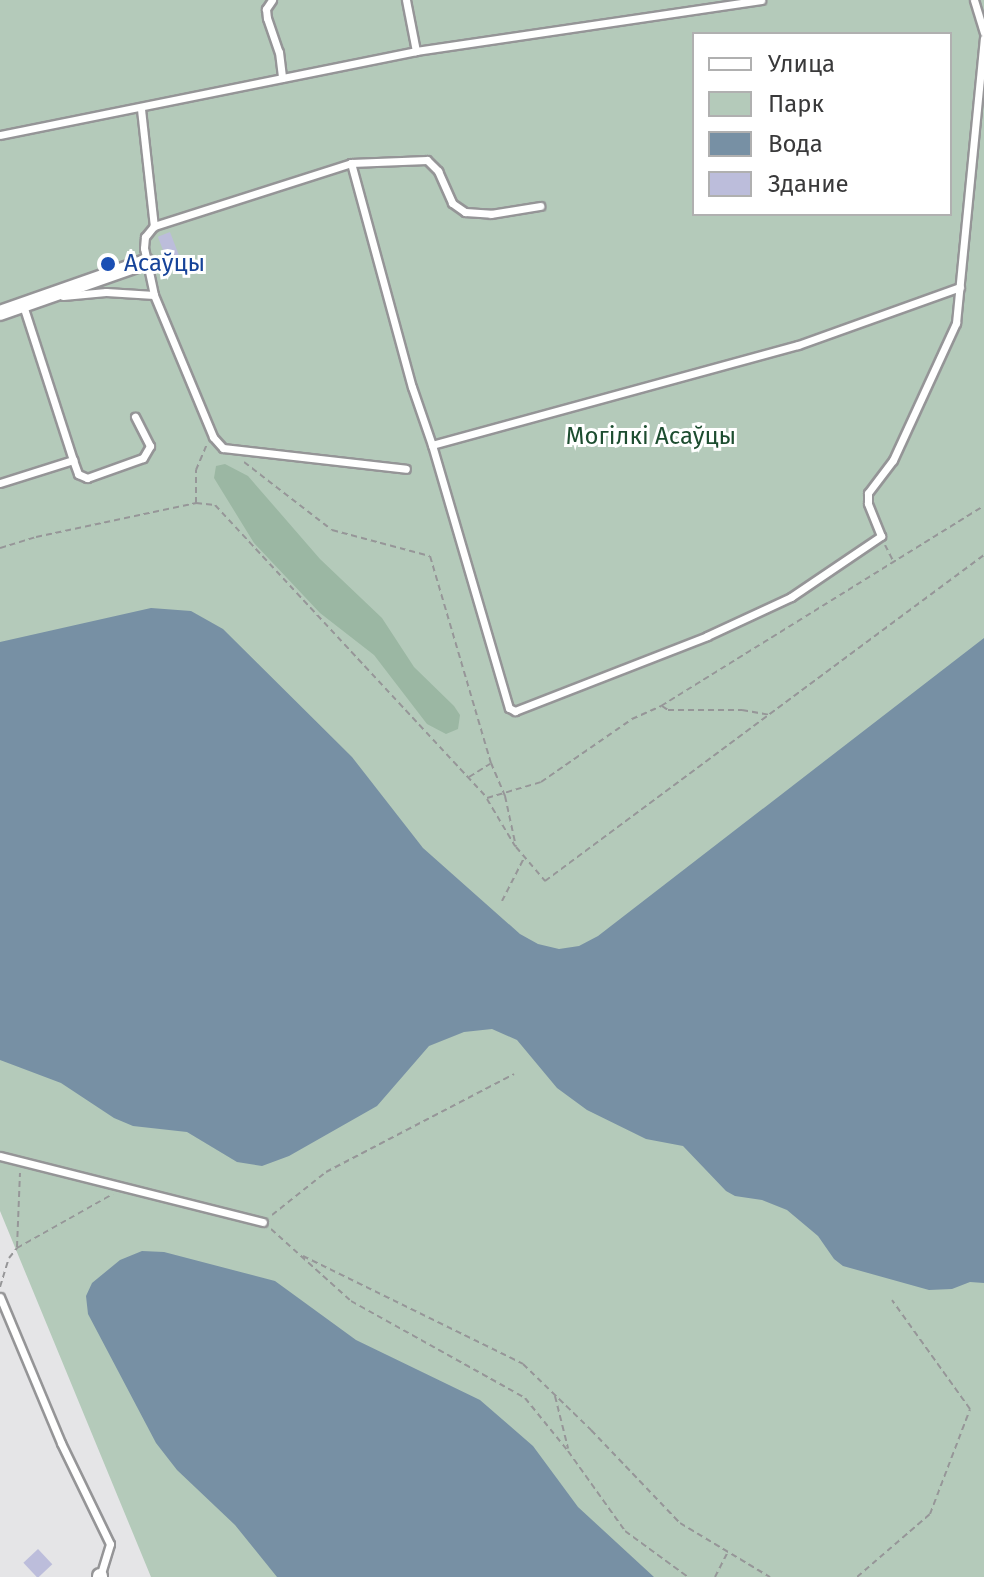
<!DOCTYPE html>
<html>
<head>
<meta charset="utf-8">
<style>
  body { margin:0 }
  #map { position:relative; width:984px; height:1577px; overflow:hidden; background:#e5e5e7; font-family:"Fira Sans",sans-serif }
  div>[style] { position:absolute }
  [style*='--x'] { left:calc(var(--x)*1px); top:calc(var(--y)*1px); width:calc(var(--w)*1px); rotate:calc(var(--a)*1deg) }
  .green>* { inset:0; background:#b4caba }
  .forest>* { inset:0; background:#9bb7a3 }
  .water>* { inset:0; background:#7790a4 }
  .building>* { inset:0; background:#bcbddb; transform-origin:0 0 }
  .path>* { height:2px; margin-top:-1px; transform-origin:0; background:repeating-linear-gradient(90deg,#969698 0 6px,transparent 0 10px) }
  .roads { filter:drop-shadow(2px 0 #959597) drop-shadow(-2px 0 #959597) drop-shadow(0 2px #959597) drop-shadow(0 -2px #959597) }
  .lane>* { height:7px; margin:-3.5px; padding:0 3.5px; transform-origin:3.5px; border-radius:3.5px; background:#fff }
  .street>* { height:14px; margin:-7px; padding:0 7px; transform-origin:7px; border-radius:7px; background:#fff }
  .dots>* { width:22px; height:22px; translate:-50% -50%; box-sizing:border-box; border:4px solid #fff; border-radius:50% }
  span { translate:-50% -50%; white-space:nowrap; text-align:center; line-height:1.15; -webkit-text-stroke:6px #fff; paint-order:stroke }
  .transit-label { font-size:24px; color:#164399 }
  .left { translate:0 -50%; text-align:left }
  .park-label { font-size:24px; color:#1d4d30 }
  .legend { position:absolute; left:692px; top:32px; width:260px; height:184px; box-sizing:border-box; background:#fff; border:2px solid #b0b0b0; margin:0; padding:10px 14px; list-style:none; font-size:24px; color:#39393a }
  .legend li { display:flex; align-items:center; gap:16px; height:40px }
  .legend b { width:40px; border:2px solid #b0b0b0 }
</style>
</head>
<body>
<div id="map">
  <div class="green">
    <i style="clip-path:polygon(evenodd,0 0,984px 0,984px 1577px,151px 1577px,0 1211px,0 0,694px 34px,950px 34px,950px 214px,694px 214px,694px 34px)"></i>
  </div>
  <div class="forest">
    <i style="clip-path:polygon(225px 464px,248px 476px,320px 559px,382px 618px,414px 667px,454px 706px,460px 715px,458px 729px,446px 734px,427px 724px,374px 655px,320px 613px,254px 543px,214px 478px,216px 466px)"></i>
  </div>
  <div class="water">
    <i style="clip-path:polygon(151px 608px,191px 611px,223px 629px,352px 757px,423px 848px,520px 934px,538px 944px,559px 949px,579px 946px,598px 936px,984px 638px,984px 1283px,970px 1282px,952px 1289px,929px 1290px,843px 1266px,834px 1259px,818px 1236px,787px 1210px,762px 1200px,735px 1196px,726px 1191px,683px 1146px,646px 1139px,587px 1110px,557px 1088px,517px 1040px,492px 1029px,464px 1032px,429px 1046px,377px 1106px,289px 1156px,262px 1166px,237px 1162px,187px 1132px,133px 1126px,114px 1118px,61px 1083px,0 1060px,0 642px)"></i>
    <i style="clip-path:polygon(142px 1251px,164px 1252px,275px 1281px,356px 1340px,480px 1400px,533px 1446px,578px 1507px,654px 1577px,277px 1577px,235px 1525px,177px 1470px,156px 1443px,88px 1314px,86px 1296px,92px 1283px,120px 1260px)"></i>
  </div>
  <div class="building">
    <i style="left:170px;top:232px;width:26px;height:13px;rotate:69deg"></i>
    <i style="left:38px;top:1549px;width:21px;height:20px;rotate:47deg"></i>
  </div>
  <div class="path">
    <i style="--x:244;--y:462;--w:111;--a:37.7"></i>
    <i style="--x:332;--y:530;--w:101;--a:14.9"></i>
    <i style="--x:430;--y:556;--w:216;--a:73.6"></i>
    <i style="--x:491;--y:763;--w:36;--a:67"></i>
    <i style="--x:505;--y:796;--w:52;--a:77.8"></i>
    <i style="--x:516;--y:847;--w:45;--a:49.5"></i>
    <i style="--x:545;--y:881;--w:547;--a:-36.6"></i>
    <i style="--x:196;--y:503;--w:33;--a:-90"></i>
    <i style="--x:196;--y:470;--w:28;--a:-67"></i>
    <i style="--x:885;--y:545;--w:20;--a:63"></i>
    <i style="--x:0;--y:548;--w:38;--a:-17"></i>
    <i style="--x:36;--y:537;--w:164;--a:-12"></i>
    <i style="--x:196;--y:503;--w:19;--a:6"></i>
    <i style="--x:215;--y:505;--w:400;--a:47.1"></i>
    <i style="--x:487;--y:798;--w:56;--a:-16.5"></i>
    <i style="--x:541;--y:782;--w:111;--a:-34.7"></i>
    <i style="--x:632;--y:719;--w:32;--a:-24"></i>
    <i style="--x:661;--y:706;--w:380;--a:-31.8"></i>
    <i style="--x:662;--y:706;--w:7;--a:34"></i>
    <i style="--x:668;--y:710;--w:74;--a:0"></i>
    <i style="--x:742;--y:710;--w:28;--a:10"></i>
    <i style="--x:469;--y:777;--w:25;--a:-32"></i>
    <i style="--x:487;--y:799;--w:55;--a:59.2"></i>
    <i style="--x:502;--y:901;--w:48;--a:-62.9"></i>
    <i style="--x:272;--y:1215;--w:69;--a:-38.5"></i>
    <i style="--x:326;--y:1172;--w:212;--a:-27.5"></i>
    <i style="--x:271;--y:1229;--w:108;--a:42"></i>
    <i style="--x:351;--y:1301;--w:199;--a:29.1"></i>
    <i style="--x:525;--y:1398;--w:68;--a:50.9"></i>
    <i style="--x:568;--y:1451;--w:98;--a:54.5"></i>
    <i style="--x:625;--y:1531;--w:78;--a:36.1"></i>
    <i style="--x:17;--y:1247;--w:74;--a:-87.7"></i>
    <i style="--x:303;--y:1256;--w:245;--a:26.1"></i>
    <i style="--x:523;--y:1364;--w:95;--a:44.1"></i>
    <i style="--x:591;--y:1430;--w:129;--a:46.3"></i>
    <i style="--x:680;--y:1523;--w:105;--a:31"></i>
    <i style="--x:0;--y:1287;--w:30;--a:-73"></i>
    <i style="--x:9;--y:1258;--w:13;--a:-51"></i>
    <i style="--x:17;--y:1248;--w:110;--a:-29.4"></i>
    <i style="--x:555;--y:1396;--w:54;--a:76"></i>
    <i style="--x:715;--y:1577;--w:27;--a:-63"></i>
    <i style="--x:857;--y:1577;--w:96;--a:-40.8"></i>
    <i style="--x:930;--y:1514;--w:112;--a:-69.1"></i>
    <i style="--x:970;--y:1409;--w:134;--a:-125.6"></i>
  </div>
  <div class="roads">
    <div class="lane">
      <i style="--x:272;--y:0;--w:11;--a:124"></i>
      <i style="--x:266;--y:9;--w:9;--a:84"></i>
      <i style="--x:267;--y:18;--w:36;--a:71"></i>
      <i style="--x:279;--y:52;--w:26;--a:83"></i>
      <i style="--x:406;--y:0;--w:52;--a:78.9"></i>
      <i style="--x:974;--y:0;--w:34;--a:73"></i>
      <i style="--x:141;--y:109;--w:118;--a:83.7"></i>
      <i style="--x:154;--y:226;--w:207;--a:-17.7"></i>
      <i style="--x:351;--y:163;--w:232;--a:74.8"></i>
      <i style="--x:412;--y:387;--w:61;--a:71"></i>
      <i style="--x:432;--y:445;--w:274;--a:73.7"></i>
      <i style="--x:509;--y:708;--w:7;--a:27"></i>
      <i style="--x:515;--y:711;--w:206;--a:-21.3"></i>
      <i style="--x:707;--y:636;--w:93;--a:-24.9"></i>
      <i style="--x:791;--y:597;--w:109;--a:-34.1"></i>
      <i style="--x:881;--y:536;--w:35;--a:-112"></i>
      <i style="--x:868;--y:503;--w:10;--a:-90"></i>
      <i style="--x:868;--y:493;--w:41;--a:-52.9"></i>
      <i style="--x:893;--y:460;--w:151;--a:-65.3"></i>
      <i style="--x:956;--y:323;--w:286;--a:-84.4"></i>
      <i style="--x:0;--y:135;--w:424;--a:-11.4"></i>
      <i style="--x:416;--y:51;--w:349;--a:-8.4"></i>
      <i style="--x:351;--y:163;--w:76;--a:-2.3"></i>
      <i style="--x:427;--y:160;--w:16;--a:45"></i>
      <i style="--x:438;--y:171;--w:35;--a:66"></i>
      <i style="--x:452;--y:203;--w:16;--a:35"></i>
      <i style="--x:465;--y:212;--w:26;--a:4"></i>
      <i style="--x:491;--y:214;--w:50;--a:-9.3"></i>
      <i style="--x:154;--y:295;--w:154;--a:67.4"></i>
      <i style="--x:213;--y:437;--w:15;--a:48"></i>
      <i style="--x:223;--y:448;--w:184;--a:6.5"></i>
      <i style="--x:63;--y:296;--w:43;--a:-5.3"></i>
      <i style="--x:106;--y:292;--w:48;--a:3.6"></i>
      <i style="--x:154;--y:295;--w:48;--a:-102"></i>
      <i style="--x:144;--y:248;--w:11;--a:-85"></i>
      <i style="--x:145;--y:237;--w:14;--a:-51"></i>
      <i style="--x:432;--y:445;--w:379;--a:-15.3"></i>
      <i style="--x:798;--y:345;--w:172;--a:-19.7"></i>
      <i style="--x:73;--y:460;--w:15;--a:70"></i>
      <i style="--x:78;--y:474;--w:10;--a:24"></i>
      <i style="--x:87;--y:478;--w:59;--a:-19.7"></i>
      <i style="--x:143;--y:458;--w:14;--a:-60"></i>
      <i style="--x:150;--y:446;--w:33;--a:-117"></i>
      <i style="--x:0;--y:483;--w:77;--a:-17.5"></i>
      <i style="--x:73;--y:460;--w:163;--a:-107.9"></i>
      <i style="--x:0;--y:1156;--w:271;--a:14.1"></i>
      <i style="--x:0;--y:1297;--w:158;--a:67.3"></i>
      <i style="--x:61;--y:1443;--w:112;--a:64.1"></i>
      <i style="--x:110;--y:1544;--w:34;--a:107"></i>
    </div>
    <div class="street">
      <i style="--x:0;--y:313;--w:155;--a:-19.3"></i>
      <i style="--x:100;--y:1576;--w:1;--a:90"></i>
    </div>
  </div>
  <div class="dots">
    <i style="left:108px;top:264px;background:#1a4fb4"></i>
  </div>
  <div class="transit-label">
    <span class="left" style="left:124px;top:264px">Асаўцы</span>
  </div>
  <div class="park-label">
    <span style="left:651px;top:437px">Могілкі Асаўцы</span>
  </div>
  <ul class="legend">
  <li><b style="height:10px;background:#fff"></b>Улица</li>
  <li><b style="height:22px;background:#b4caba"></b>Парк</li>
  <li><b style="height:22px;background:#7790a4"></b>Вода</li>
  <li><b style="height:22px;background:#bcbddb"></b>Здание</li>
  </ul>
</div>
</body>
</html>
